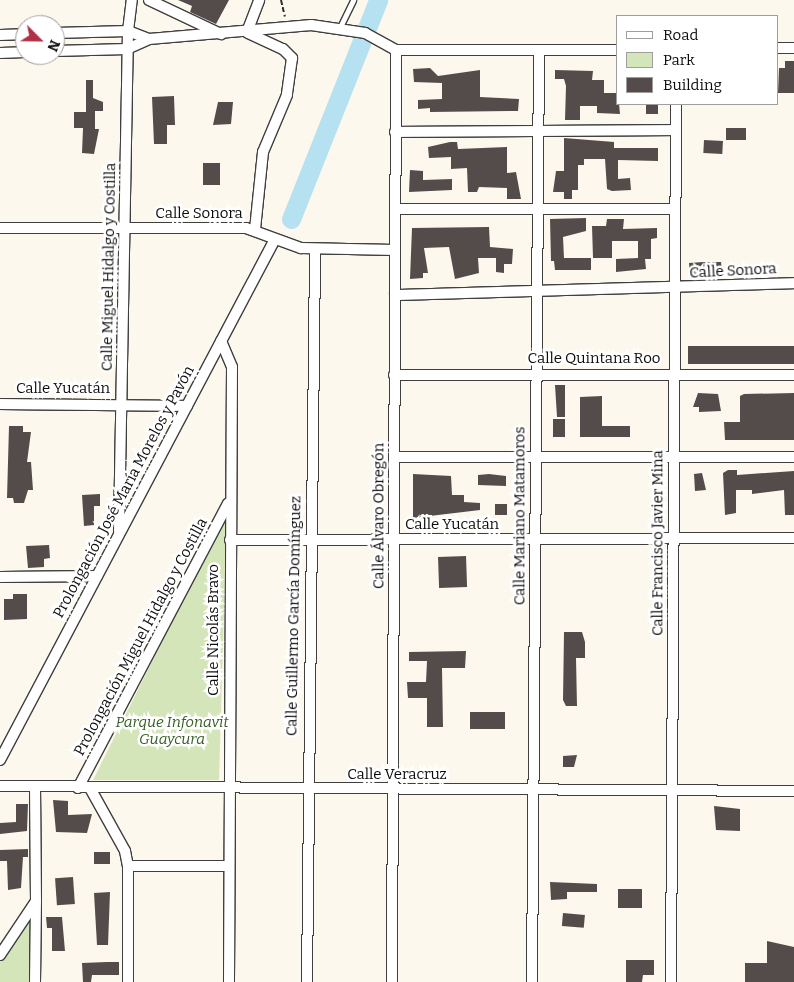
<!DOCTYPE html>
<html>
<head>
<meta charset="utf-8">
<style>
  body { margin:0 }
  #map { position:relative; width:794px; height:982px; overflow:hidden; background:#fdf8ed; font-family:Bitter,serif }
  div>[style] { position:absolute }
  [style*='--x'] { left:calc(var(--x)*1px); top:calc(var(--y)*1px); width:calc(var(--w)*1px); rotate:calc(var(--a)*1deg) }
  .green>* { inset:0; background:#d5e5ba }
  .river>* { height:19px; margin:-9.5px; padding:0 9.5px; transform-origin:9.5px; border-radius:9.5px; background:#b6e1f0 }
  .building>* { inset:0; background:#544c4a; transform-origin:0 0 }
  .path>* { height:2px; margin-top:-1px; transform-origin:0; background:repeating-linear-gradient(90deg,#2e2e2e 0 5px,transparent 0 7.5px) }
  .roads { filter:drop-shadow(1px 0 #3f3f3f) drop-shadow(-1px 0 #3f3f3f) drop-shadow(0 1px #3f3f3f) drop-shadow(0 -1px #3f3f3f) }
  .service>* { height:5px; margin:-2.5px; padding:0 2.5px; transform-origin:2.5px; border-radius:2.5px; background:#fff }
  .minor>* { height:10px; margin:-5px; padding:0 5px; transform-origin:5px; border-radius:5px; background:#fff }
  span { translate:-50% -50%; white-space:nowrap; text-align:center; line-height:1.15; -webkit-text-stroke:5px #fff; paint-order:stroke }
  .street-label { font-size:15px; color:#0c0c0c }
  .park-label { font-size:15px; color:#365e23; font-style:italic }
  .legend { position:absolute; left:616px; top:15px; width:162px; height:90px; box-sizing:border-box; background:#fff; border:1px solid #9e9e9e; margin:0; padding:6px 9px; list-style:none; font-size:15px; color:#0c0c0c }
  .legend li { display:flex; align-items:center; gap:10px; height:25px }
  .legend b { width:25px; border:1px solid #9e9e9e }
  .north { position:absolute; left:15px; top:15px; width:50px; height:50px; box-sizing:border-box; background:#fff; border:1px solid #9e9e9e; border-radius:50%; rotate:113deg; font-size:14px; font-weight:700; line-height:20px; text-align:center; color:#0c0c0c }
  .north::after { content:''; display:block; margin:auto; width:18px; height:22px; background:#b03145; clip-path:polygon(50% 0,100% 100%,50% 72%,0 100%) }
</style>
</head>
<body>
<div id="map">
  <div class="green">
    <i style="clip-path:polygon(227px 511px,219px 780px,93px 780px)"></i>
    <i style="clip-path:polygon(30px 915px,29px 982px,0 982px,0 961px)"></i>
  </div>
  <div class="river">
    <i style="--x:291;--y:219;--w:236;--a:-68.3"></i>
  </div>
  <div class="building">
    <i style="clip-path:polygon(178px 0,229px 0,216px 24px,190px 12px,192px 6px)"></i>
    <i style="clip-path:polygon(785px 61px,794px 61px,794px 93px,778px 93px,779px 68px,785px 68px)"></i>
    <i style="clip-path:polygon(430px 68px,438px 76px,480px 70px,480px 97px,519px 99px,518px 111px,430px 112px,430px 108px,418px 109px,418px 100px,442px 99px,442px 83px,414px 82px,413px 69px)"></i>
    <i style="clip-path:polygon(555px 70px,593px 71px,592px 80px,604px 80px,604px 93px,618px 93px,620px 114px,597px 113px,597px 106px,580px 106px,580px 120px,565px 120px,566px 86px,564px 79px,555px 79px)"></i>
    <i style="clip-path:polygon(86px 80px,93px 80px,93px 98px,103px 102px,103px 111px,95px 111px,95px 129px,99px 129px,94px 154px,82px 153px,83px 128px,74px 128px,74px 112px,86px 112px)"></i>
    <i style="clip-path:polygon(174px 96px,175px 125px,167px 125px,167px 144px,154px 144px,152px 97px)"></i>
    <i style="clip-path:polygon(218px 102px,233px 102px,231px 124px,213px 125px)"></i>
    <i style="left:646px;top:104px;width:12px;height:10px"></i>
    <i style="left:746px;top:128px;width:12px;height:20px;rotate:90deg"></i>
    <i style="clip-path:polygon(564px 138px,614px 142px,614px 148px,658px 148px,658px 161px,618px 160px,618px 179px,630px 178px,631px 190px,612px 191px,607px 189px,605px 159px,584px 159px,584px 165px,578px 165px,578px 190px,572px 190px,572px 199px,564px 199px,564px 192px,553px 192px,556px 171px,564px 171px)"></i>
    <i style="left:704px;top:140px;width:19px;height:13px;rotate:3deg"></i>
    <i style="clip-path:polygon(450px 142px,457px 142px,458px 149px,507px 147px,507px 173px,516px 172px,521px 199px,507px 199px,507px 188px,479px 187px,477px 192px,468px 192px,467px 168px,451px 169px,451px 157px,429px 158px,428px 147px)"></i>
    <i style="left:203px;top:163px;width:17px;height:22px"></i>
    <i style="clip-path:polygon(410px 170px,423px 171px,423px 180px,452px 179px,452px 190px,409px 192px)"></i>
    <i style="clip-path:polygon(586px 218px,586px 231px,563px 237px,564px 258px,591px 258px,591px 270px,555px 270px,554px 261px,551px 261px,550px 219px)"></i>
    <i style="clip-path:polygon(607px 219px,624px 219px,623px 229px,657px 228px,657px 238px,651px 239px,651px 259px,645px 259px,646px 269px,616px 272px,616px 259px,638px 258px,638px 241px,612px 241px,612px 258px,593px 258px,592px 226px,606px 226px)"></i>
    <i style="clip-path:polygon(489px 227px,490px 247px,513px 249px,512px 264px,504px 264px,504px 273px,496px 272px,496px 258px,478px 258px,479px 273px,455px 279px,449px 247px,424px 248px,428px 273px,423px 273px,423px 278px,410px 279px,412px 228px)"></i>
    <i style="clip-path:polygon(703px 262px,721px 262px,722px 272px,690px 275px,689px 263px)"></i>
    <i style="left:794px;top:346px;width:18px;height:106px;rotate:90deg"></i>
    <i style="clip-path:polygon(555px 385px,565px 385px,565px 417px,557px 417px)"></i>
    <i style="clip-path:polygon(698px 393px,718px 394px,721px 411px,699px 412px,699px 407px,693px 407px)"></i>
    <i style="clip-path:polygon(794px 393px,794px 440px,725px 440px,724px 422px,740px 422px,740px 396px,744px 394px)"></i>
    <i style="clip-path:polygon(602px 396px,602px 426px,630px 426px,630px 437px,580px 437px,580px 397px)"></i>
    <i style="left:553px;top:419px;width:12px;height:18px"></i>
    <i style="clip-path:polygon(9px 426px,23px 426px,23px 432px,31px 432px,27px 462px,31px 462px,33px 490px,28px 490px,24px 503px,14px 503px,13px 498px,7px 498px)"></i>
    <i style="clip-path:polygon(728px 470px,737px 470px,737px 475px,794px 471px,794px 515px,785px 515px,784px 490px,752px 494px,752px 490px,736px 490px,736px 513px,725px 515px,723px 473px)"></i>
    <i style="clip-path:polygon(702px 473px,706px 490px,695px 491px,694px 474px)"></i>
    <i style="clip-path:polygon(413px 474px,451px 476px,452px 495px,464px 495px,464px 502px,480px 503px,480px 510px,413px 518px)"></i>
    <i style="clip-path:polygon(489px 474px,506px 476px,506px 486px,478px 485px,478px 475px)"></i>
    <i style="clip-path:polygon(100px 494px,100px 506px,94px 506px,94px 525px,84px 526px,82px 495px)"></i>
    <i style="left:495px;top:504px;width:12px;height:11px"></i>
    <i style="clip-path:polygon(49px 545px,50px 558px,44px 559px,44px 567px,28px 568px,26px 546px)"></i>
    <i style="left:466px;top:556px;width:31px;height:28px;rotate:88deg"></i>
    <i style="clip-path:polygon(13px 594px,27px 594px,27px 619px,4px 620px,4px 599px,13px 599px)"></i>
    <i style="clip-path:polygon(564px 632px,582px 632px,585px 642px,585px 658px,576px 658px,577px 706px,566px 706px,563px 700px)"></i>
    <i style="clip-path:polygon(466px 651px,465px 668px,442px 668px,443px 727px,427px 727px,427px 698px,408px 698px,407px 682px,426px 682px,427px 661px,409px 661px,409px 652px)"></i>
    <i style="left:470px;top:712px;width:35px;height:17px"></i>
    <i style="clip-path:polygon(577px 755px,574px 767px,563px 767px,563px 756px)"></i>
    <i style="clip-path:polygon(53px 800px,68px 801px,68px 815px,92px 814px,87px 833px,56px 832px)"></i>
    <i style="clip-path:polygon(16px 804px,28px 804px,27px 831px,0 834px,0 823px,16px 822px)"></i>
    <i style="clip-path:polygon(714px 806px,740px 809px,740px 831px,716px 830px)"></i>
    <i style="clip-path:polygon(28px 849px,28px 857px,23px 857px,21px 888px,8px 890px,7px 861px,0 861px,0 850px)"></i>
    <i style="left:110px;top:852px;width:12px;height:16px;rotate:90deg"></i>
    <i style="left:73px;top:877px;width:27px;height:18px;rotate:86deg"></i>
    <i style="clip-path:polygon(550px 882px,597px 884px,597px 892px,567px 892px,567px 899px,551px 900px)"></i>
    <i style="left:618px;top:889px;width:24px;height:19px"></i>
    <i style="clip-path:polygon(110px 892px,108px 945px,97px 945px,94px 893px)"></i>
    <i style="left:563px;top:913px;width:22px;height:13px;rotate:5deg"></i>
    <i style="clip-path:polygon(46px 917px,62px 917px,65px 951px,52px 951px,52px 928px,47px 928px)"></i>
    <i style="clip-path:polygon(767px 941px,794px 947px,794px 982px,745px 982px,745px 963px,767px 963px)"></i>
    <i style="clip-path:polygon(626px 960px,654px 960px,654px 975px,643px 975px,642px 982px,626px 982px)"></i>
    <i style="clip-path:polygon(107px 962px,119px 962px,119px 975px,92px 975px,91px 982px,83px 982px,82px 963px)"></i>
  </div>
  <div class="path">
    <i style="--x:281;--y:0;--w:17;--a:77"></i>
  </div>
  <div class="roads">
    <div class="service">
      <i style="--x:340;--y:27;--w:30;--a:-64"></i>
    </div>
    <div class="minor">
      <i style="--x:149;--y:0;--w:80;--a:25.3"></i>
      <i style="--x:247;--y:32;--w:34;--a:-69"></i>
      <i style="--x:55;--y:33;--w:73;--a:-1.6"></i>
      <i style="--x:128;--y:31;--w:22;--a:21"></i>
      <i style="--x:248;--y:33;--w:38;--a:25"></i>
      <i style="--x:283;--y:49;--w:13;--a:45"></i>
      <i style="--x:292;--y:58;--w:37;--a:98"></i>
      <i style="--x:287;--y:95;--w:62;--a:112.8"></i>
      <i style="--x:263;--y:152;--w:78;--a:95.9"></i>
      <i style="--x:0;--y:35;--w:25;--a:-2"></i>
      <i style="--x:778;--y:48;--w:16;--a:0"></i>
      <i style="--x:396;--y:50;--w:222;--a:0"></i>
      <i style="--x:55;--y:51;--w:72;--a:-1.6"></i>
      <i style="--x:127;--y:49;--w:24;--a:-24"></i>
      <i style="--x:149;--y:39;--w:163;--a:-4.9"></i>
      <i style="--x:311;--y:25;--w:55;--a:8.4"></i>
      <i style="--x:365;--y:33;--w:35;--a:29"></i>
      <i style="--x:0;--y:53;--w:25;--a:-2"></i>
      <i style="--x:395;--y:132;--w:281;--a:-0.4"></i>
      <i style="--x:395;--y:209;--w:280;--a:0"></i>
      <i style="--x:0;--y:228;--w:246;--a:0"></i>
      <i style="--x:246;--y:228;--w:59;--a:20"></i>
      <i style="--x:301;--y:248;--w:94;--a:1.2"></i>
      <i style="--x:395;--y:295;--w:399;--a:-1.7"></i>
      <i style="--x:221;--y:341;--w:28;--a:67"></i>
      <i style="--x:232;--y:367;--w:615;--a:90.28"></i>
      <i style="--x:394;--y:375;--w:400;--a:0"></i>
      <i style="--x:0;--y:404;--w:187;--a:0.6"></i>
      <i style="--x:394;--y:457;--w:400;--a:0"></i>
      <i style="--x:119;--y:531;--w:500;--a:-88.97"></i>
      <i style="--x:128;--y:31;--w:31;--a:-83"></i>
      <i style="--x:230;--y:540;--w:564;--a:-0.2"></i>
      <i style="--x:0;--y:577;--w:97;--a:-0.6"></i>
      <i style="--x:0;--y:760;--w:589;--a:-62.17"></i>
      <i style="--x:0;--y:786;--w:794;--a:0.36"></i>
      <i style="--x:78;--y:788;--w:322;--a:-62.2"></i>
      <i style="--x:90;--y:788;--w:72;--a:60.9"></i>
      <i style="--x:125;--y:851;--w:15;--a:79"></i>
      <i style="--x:128;--y:866;--w:116;--a:90"></i>
      <i style="--x:128;--y:866;--w:99;--a:0"></i>
      <i style="--x:0;--y:955;--w:65;--a:-56.3"></i>
      <i style="--x:36;--y:901;--w:115;--a:-90.5"></i>
      <i style="--x:35;--y:982;--w:81;--a:-89.3"></i>
      <i style="--x:307;--y:982;--w:732;--a:-89.37"></i>
      <i style="--x:392;--y:982;--w:932;--a:-89.75"></i>
      <i style="--x:532;--y:982;--w:932;--a:-89.57"></i>
      <i style="--x:671;--y:982;--w:878;--a:-89.67"></i>
    </div>
  </div>
  <div class="street-label">
    <span style="left:199px;top:214px">Calle Sonora</span>
    <span style="left:109px;top:267px;rotate:-89deg">Calle Miguel Hidalgo y Costilla</span>
    <span style="left:733px;top:271px;rotate:-3deg">Calle Sonora</span>
    <span style="left:594px;top:359px">Calle Quintana Roo</span>
    <span style="left:63px;top:389px">Calle Yucatán</span>
    <span style="left:124px;top:492px;rotate:-62deg">Prolongación José María Morelos y Pavón</span>
    <span style="left:379px;top:516px;rotate:-90deg">Calle Álvaro Obregón</span>
    <span style="left:520px;top:516px;rotate:-90deg">Calle Mariano Matamoros</span>
    <span style="left:452px;top:525px">Calle Yucatán</span>
    <span style="left:658px;top:543px;rotate:-90deg">Calle Francisco Javier Mina</span>
    <span style="left:294px;top:616px;rotate:-89deg">Calle Guillermo García Domínguez</span>
    <span style="left:214px;top:630px;rotate:-90deg">Calle Nicolás Bravo</span>
    <span style="left:141px;top:637px;rotate:-62deg">Prolongación Miguel Hidalgo y Costilla</span>
    <span style="left:397px;top:775px">Calle Veracruz</span>
  </div>
  <div class="park-label">
    <span style="left:172px;top:731px">Parque Infonavit<br>Guaycura</span>
  </div>
  <ul class="legend">
  <li><b style="height:6px;background:#fff"></b>Road</li>
  <li><b style="height:14px;background:#d5e5ba"></b>Park</li>
  <li><b style="height:14px;background:#544c4a"></b>Building</li>
  </ul>
  <div class="north">N</div>
</div>
</body>
</html>
